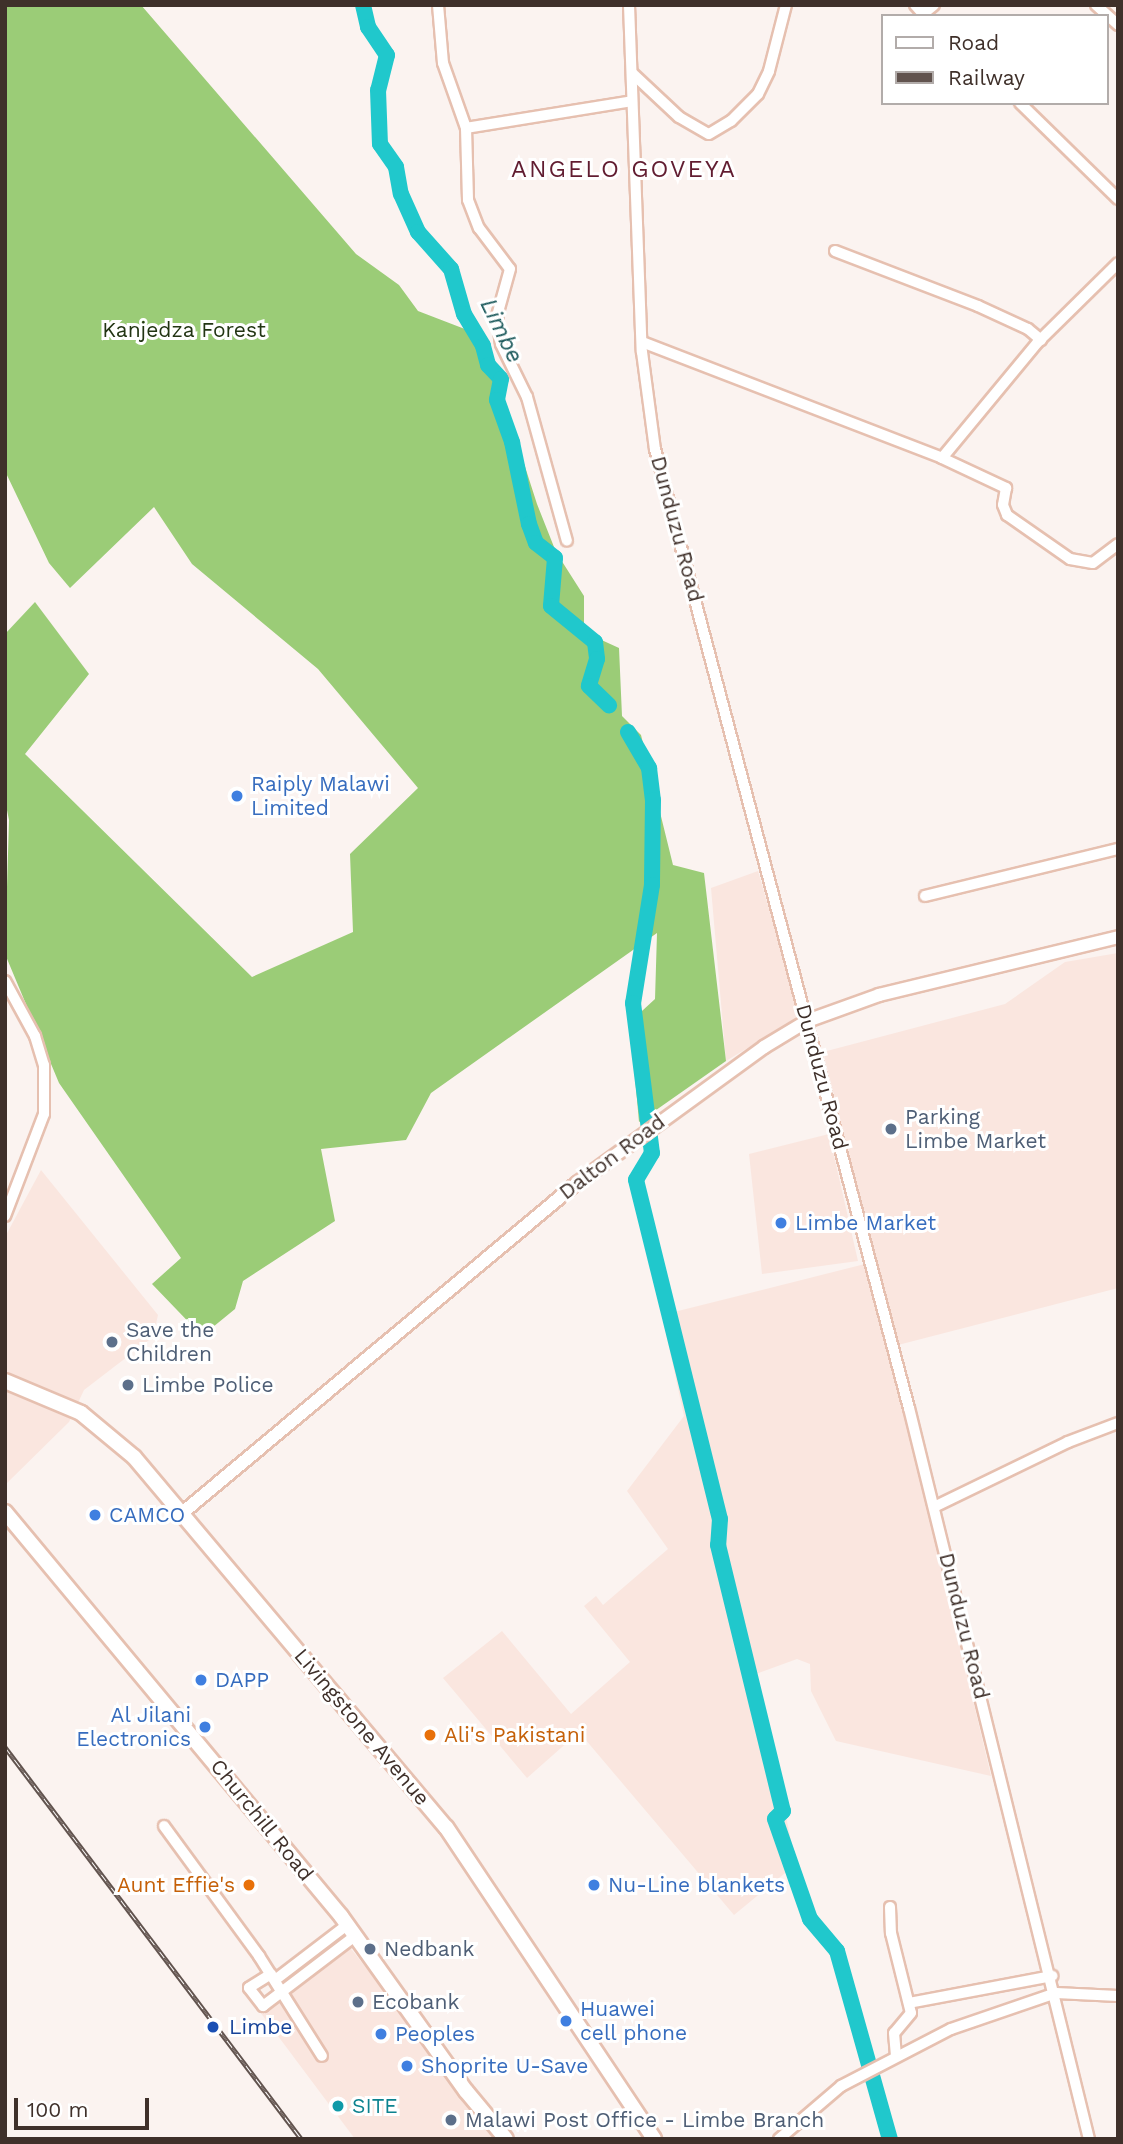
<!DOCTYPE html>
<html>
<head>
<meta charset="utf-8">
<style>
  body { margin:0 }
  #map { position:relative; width:1123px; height:2144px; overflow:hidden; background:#fbf3f0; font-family:"Work Sans",sans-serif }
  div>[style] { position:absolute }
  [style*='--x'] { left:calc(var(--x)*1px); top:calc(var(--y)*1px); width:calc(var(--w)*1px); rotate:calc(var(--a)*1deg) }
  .built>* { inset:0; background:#fae6df }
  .forest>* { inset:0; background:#9bcc77 }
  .river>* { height:16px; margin:-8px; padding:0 8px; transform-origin:8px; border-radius:8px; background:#20c8cc }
  .roads { filter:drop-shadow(2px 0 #e6c0b0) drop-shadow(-2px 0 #e6c0b0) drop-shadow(0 2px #e6c0b0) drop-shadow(0 -2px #e6c0b0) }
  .minor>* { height:10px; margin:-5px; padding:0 5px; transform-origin:5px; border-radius:5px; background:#fff }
  .major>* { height:12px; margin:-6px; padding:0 6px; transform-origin:6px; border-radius:6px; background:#fff }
  .highway>* { height:14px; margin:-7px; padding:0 7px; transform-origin:7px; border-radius:7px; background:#fff }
  .rail>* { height:5px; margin-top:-2.5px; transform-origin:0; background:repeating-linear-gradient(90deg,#fff 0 8px,#61534e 0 16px); box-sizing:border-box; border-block:2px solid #61534e }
  .dots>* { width:19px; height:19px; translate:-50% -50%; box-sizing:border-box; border:4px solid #fff; border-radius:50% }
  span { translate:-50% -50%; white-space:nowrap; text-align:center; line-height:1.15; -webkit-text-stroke:6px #fff; paint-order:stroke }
  .park-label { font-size:21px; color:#223513 }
  .street-label { font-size:21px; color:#3f302a }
  .shop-label { font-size:21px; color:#366cbe }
  .left { translate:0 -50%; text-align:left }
  .right { translate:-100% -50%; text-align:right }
  .service-label { font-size:21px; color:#4e5e75 }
  .food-label { font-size:21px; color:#c56008 }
  .transit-label { font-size:21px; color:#164399 }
  .culture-label { font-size:21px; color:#0d838f }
  .water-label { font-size:23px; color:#1a585a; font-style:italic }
  .quarter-label { font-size:24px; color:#611c30; letter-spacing:2px }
  .frame { position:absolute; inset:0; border:7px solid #3f302a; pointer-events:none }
  .legend { position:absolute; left:881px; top:14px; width:228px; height:91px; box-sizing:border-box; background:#fff; border:2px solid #b2acaa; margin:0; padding:9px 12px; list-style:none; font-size:21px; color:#3f302a }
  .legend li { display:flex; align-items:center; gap:14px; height:35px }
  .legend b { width:35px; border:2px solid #b2acaa }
  .scale { position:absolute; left:14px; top:2098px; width:135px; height:32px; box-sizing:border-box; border:4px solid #3f302a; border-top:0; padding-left:9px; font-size:21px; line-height:24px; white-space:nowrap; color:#3f302a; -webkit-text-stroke:5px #fff; paint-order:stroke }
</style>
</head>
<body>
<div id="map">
  <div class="built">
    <i style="clip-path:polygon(758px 871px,800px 1016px,726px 1061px,711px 888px)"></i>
    <i style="clip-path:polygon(1118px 953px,1118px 1288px,898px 1345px,823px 1052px,1005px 1004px,1065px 962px)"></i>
    <i style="clip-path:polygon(829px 1134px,858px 1261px,762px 1274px,749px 1154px)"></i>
    <i style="clip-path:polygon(41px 1170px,158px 1315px,153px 1337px,84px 1390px,69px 1422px,5px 1485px,5px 1237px)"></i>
    <i style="clip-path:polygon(869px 1263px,991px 1776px,836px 1741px,811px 1691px,810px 1664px,797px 1659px,756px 1674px,796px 1864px,734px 1915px,579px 1732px,527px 1778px,443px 1678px,502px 1631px,571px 1714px,630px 1662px,584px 1606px,596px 1596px,603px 1605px,668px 1549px,627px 1491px,684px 1416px,662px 1315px)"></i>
    <i style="clip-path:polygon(348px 1945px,502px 2139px,355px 2139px,260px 2012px)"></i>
  </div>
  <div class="forest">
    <i style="clip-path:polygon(5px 5px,141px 5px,356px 254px,399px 285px,418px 311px,483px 336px,537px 504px,556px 552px,584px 596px,584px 632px,619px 648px,622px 716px,641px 735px,673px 865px,704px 873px,726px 1061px,639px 1122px,630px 1022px,655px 999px,657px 933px,431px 1093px,406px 1140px,321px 1149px,335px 1221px,243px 1281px,235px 1309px,202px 1336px,152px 1284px,181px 1258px,59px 1083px,5px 954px,9px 820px,5px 800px,5px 634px,35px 602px,89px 674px,25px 754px,252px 977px,353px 932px,350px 854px,418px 788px,318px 669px,192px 564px,154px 507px,70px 588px,49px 563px,5px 471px)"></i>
  </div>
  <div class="river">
    <i style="--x:363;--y:5;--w:23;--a:77"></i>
    <i style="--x:368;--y:27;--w:34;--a:56"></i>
    <i style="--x:387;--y:55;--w:36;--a:104"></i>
    <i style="--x:378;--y:90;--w:54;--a:87.9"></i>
    <i style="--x:380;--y:144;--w:28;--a:55"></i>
    <i style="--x:396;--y:167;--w:27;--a:80"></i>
    <i style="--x:401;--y:194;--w:42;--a:65.9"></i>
    <i style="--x:418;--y:232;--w:50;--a:48.3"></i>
    <i style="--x:451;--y:269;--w:47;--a:73.9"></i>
    <i style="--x:464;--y:314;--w:37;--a:59"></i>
    <i style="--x:483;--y:346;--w:20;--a:75"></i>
    <i style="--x:488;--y:365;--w:19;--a:47"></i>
    <i style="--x:501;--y:379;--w:21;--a:101"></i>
    <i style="--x:497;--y:400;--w:45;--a:70.3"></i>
    <i style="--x:512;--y:442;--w:84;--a:78.3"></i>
    <i style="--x:529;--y:524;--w:20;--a:70"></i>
    <i style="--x:536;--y:543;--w:24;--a:38"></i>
    <i style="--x:555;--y:558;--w:48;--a:94.8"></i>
    <i style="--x:551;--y:606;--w:57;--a:39.3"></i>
    <i style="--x:595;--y:642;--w:17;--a:83"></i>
    <i style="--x:597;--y:659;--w:28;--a:107"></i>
    <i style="--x:589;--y:686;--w:28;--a:44"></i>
    <i style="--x:628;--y:732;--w:42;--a:59.7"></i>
    <i style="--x:649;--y:768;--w:32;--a:83"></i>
    <i style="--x:653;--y:800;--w:85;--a:90.7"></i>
    <i style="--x:652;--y:885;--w:120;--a:99.1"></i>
    <i style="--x:633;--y:1003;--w:151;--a:82.8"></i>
    <i style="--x:652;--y:1153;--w:31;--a:121"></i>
    <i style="--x:636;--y:1180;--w:349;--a:76.1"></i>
    <i style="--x:720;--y:1519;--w:26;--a:94"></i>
    <i style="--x:718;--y:1545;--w:274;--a:76.3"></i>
    <i style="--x:783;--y:1811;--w:11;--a:135"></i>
    <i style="--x:775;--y:1819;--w:106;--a:70.7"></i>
    <i style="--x:810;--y:1919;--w:42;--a:49.8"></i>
    <i style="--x:837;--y:1951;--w:195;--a:74.3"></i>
  </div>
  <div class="roads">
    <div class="minor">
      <i style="--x:438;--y:5;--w:58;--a:85.1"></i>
      <i style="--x:443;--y:63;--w:69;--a:70.5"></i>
      <i style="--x:466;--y:128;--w:72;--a:88.4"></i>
      <i style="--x:468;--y:200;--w:30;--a:69"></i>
      <i style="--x:479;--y:228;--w:51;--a:52.9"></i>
      <i style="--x:510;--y:269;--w:49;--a:105.5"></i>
      <i style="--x:497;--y:316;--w:28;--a:82"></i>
      <i style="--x:501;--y:344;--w:59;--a:63.9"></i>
      <i style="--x:527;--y:397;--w:149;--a:74.5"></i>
      <i style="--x:629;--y:5;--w:347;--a:87.9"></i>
      <i style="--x:642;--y:352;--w:98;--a:82.4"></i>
      <i style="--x:655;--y:449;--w:992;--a:75.17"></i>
      <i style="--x:909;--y:1408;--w:753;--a:76.17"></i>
      <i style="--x:915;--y:5;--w:15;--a:48"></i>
      <i style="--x:1096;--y:5;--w:30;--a:42"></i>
      <i style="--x:923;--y:14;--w:14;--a:-39"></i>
      <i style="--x:632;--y:73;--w:64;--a:43.1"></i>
      <i style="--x:679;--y:117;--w:34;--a:30"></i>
      <i style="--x:709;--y:134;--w:26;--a:-31"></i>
      <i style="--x:731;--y:121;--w:38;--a:-45"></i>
      <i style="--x:758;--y:94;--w:25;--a:-64"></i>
      <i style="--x:769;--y:71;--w:68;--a:-75.6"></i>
      <i style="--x:1020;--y:103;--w:137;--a:44.4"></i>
      <i style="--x:466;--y:128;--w:168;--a:-9.2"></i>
      <i style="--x:835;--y:251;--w:153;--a:21"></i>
      <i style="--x:978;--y:306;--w:55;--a:24.7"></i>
      <i style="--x:1028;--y:329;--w:17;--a:40"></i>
      <i style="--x:642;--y:342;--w:322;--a:21.1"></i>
      <i style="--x:942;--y:458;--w:151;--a:-50.4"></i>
      <i style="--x:1038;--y:342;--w:112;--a:-44.6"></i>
      <i style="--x:942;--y:458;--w:71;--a:25.1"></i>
      <i style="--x:1006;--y:488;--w:17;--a:100"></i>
      <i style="--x:1003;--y:505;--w:11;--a:68"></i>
      <i style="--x:1007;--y:515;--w:77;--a:34.9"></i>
      <i style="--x:1070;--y:559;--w:23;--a:10"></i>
      <i style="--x:1093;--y:563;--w:31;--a:-37"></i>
      <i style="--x:925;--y:896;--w:199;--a:-13.7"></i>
      <i style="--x:5;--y:981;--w:63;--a:61.4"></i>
      <i style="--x:35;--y:1036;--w:30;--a:73"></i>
      <i style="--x:44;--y:1065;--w:49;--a:90"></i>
      <i style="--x:44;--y:1114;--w:109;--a:110.9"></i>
      <i style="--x:934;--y:1507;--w:149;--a:-25.9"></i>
      <i style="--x:1068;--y:1442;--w:53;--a:-20.8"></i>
      <i style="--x:164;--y:1826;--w:161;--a:53.8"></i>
      <i style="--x:259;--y:1956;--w:118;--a:57.8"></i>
      <i style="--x:890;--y:1907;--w:26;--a:88"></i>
      <i style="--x:891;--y:1933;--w:82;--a:76"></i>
      <i style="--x:911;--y:2013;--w:26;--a:130"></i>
      <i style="--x:894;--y:2033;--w:22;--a:85"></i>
      <i style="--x:271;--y:1974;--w:26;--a:148"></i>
      <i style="--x:249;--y:1988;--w:23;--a:52"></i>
      <i style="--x:263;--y:2006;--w:116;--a:-37.3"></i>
      <i style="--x:275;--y:1980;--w:91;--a:-37.4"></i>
      <i style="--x:909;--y:2003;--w:146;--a:-10.7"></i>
      <i style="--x:779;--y:2139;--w:82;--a:-40.5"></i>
      <i style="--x:841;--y:2086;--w:124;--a:-27.4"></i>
      <i style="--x:951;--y:2029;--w:111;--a:-18.9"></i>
      <i style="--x:1056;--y:1993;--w:62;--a:2.8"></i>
    </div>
    <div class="major">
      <i style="--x:181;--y:1514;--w:516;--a:-39.89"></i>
      <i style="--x:577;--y:1183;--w:231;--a:-36"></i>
      <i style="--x:764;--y:1047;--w:50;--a:-31.2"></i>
      <i style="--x:807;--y:1021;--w:77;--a:-19.9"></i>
      <i style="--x:879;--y:995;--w:246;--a:-13.6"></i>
    </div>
    <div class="highway">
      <i style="--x:5;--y:1381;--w:82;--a:22.8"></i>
      <i style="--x:81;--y:1413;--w:69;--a:39.7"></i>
      <i style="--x:134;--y:1457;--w:484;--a:49.9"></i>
      <i style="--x:446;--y:1827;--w:375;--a:56.3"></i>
      <i style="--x:5;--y:1512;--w:525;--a:50.25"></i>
      <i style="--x:341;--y:1916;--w:215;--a:54.5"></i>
      <i style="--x:466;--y:2091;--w:62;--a:50.2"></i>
    </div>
  </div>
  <div class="rail">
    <i style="--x:5;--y:1747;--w:492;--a:52.9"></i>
  </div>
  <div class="dots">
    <i style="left:237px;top:796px;background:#3f7fe0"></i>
    <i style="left:891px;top:1129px;background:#5c6f8a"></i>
    <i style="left:781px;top:1223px;background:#3f7fe0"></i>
    <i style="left:112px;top:1342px;background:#5c6f8a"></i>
    <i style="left:128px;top:1385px;background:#5c6f8a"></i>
    <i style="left:95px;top:1515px;background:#3f7fe0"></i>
    <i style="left:201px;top:1680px;background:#3f7fe0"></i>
    <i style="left:205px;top:1727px;background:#3f7fe0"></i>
    <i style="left:430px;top:1735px;background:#e8710a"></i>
    <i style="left:249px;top:1885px;background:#e8710a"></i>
    <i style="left:594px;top:1885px;background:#3f7fe0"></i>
    <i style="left:370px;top:1949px;background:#5c6f8a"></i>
    <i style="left:358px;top:2002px;background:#5c6f8a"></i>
    <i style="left:566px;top:2021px;background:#3f7fe0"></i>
    <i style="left:213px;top:2027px;background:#1a4fb4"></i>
    <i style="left:381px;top:2034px;background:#3f7fe0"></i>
    <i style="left:407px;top:2066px;background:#3f7fe0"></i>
    <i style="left:338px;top:2106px;background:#0f9aa8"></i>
    <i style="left:451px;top:2120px;background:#5c6f8a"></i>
  </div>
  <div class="park-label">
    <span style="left:184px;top:330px">Kanjedza Forest</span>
  </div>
  <div class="street-label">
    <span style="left:677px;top:529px;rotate:75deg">Dunduzu Road</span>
    <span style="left:822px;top:1077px;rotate:75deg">Dunduzu Road</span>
    <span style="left:612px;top:1157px;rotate:-37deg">Dalton Road</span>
    <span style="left:964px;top:1626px;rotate:76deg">Dunduzu Road</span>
    <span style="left:362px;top:1727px;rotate:50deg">Livingstone Avenue</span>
    <span style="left:262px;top:1820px;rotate:51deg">Churchill Road</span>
  </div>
  <div class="shop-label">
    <span class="left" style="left:251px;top:796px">Raiply Malawi<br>Limited</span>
    <span class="left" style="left:795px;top:1223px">Limbe Market</span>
    <span class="left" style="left:109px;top:1515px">CAMCO</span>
    <span class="left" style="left:215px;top:1680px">DAPP</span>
    <span class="right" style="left:191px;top:1727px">Al Jilani<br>Electronics</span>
    <span class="left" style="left:608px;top:1885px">Nu-Line blankets</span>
    <span class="left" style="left:580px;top:2021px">Huawei<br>cell phone</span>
    <span class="left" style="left:395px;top:2034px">Peoples</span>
    <span class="left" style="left:421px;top:2066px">Shoprite U-Save</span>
  </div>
  <div class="service-label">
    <span class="left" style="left:905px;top:1129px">Parking<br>Limbe Market</span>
    <span class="left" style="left:126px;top:1342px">Save the<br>Children</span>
    <span class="left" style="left:142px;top:1385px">Limbe Police</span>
    <span class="left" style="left:384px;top:1949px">Nedbank</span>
    <span class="left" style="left:372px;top:2002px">Ecobank</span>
    <span class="left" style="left:465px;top:2120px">Malawi Post Office - Limbe Branch</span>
  </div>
  <div class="food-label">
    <span class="left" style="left:444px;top:1735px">Ali's Pakistani</span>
    <span class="right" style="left:235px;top:1885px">Aunt Effie's</span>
  </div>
  <div class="transit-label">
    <span class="left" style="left:229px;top:2027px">Limbe</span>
  </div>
  <div class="culture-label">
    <span class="left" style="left:352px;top:2106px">SITE</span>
  </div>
  <div class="water-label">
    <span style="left:501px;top:331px;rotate:64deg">Limbe</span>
  </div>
  <div class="quarter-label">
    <span style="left:624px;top:170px">ANGELO GOVEYA</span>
  </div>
  <div class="frame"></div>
  <ul class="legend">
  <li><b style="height:9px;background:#fff"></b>Road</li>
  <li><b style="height:9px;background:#61534e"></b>Railway</li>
  </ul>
  <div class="scale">100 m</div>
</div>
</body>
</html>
